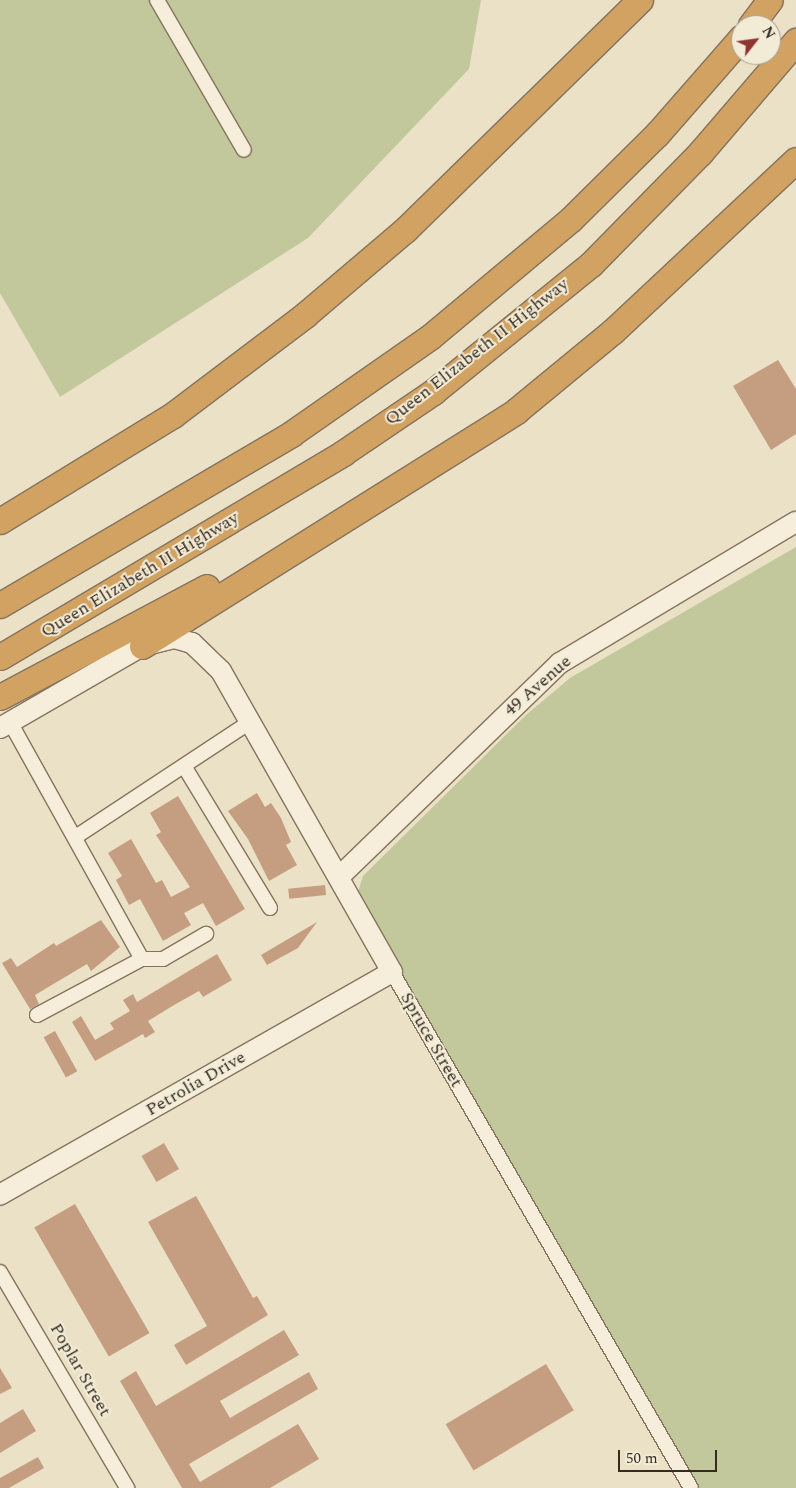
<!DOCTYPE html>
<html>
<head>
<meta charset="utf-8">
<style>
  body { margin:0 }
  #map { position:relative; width:796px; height:1488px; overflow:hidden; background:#eae1c7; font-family:Spectral,serif }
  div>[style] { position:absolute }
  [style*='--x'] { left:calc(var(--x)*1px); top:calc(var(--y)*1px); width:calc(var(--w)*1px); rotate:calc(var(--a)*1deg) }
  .green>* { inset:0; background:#c2c89c }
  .building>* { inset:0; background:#c59e81; transform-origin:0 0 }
  .roads { filter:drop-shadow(1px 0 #85735e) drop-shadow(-1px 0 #85735e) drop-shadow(0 1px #85735e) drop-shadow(0 -1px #85735e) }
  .street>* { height:14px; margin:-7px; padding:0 7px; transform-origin:7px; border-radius:7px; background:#f6eeda }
  .secondary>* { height:20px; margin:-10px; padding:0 10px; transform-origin:10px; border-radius:10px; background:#f6eeda }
  .highway>* { height:25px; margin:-12.5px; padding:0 12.5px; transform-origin:12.5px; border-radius:12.5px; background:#d1a261 }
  span { translate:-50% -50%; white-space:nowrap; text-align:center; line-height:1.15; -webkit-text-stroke:4px #f2ebd6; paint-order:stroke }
  .street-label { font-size:18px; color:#362b21 }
  .north { position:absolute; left:731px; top:15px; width:50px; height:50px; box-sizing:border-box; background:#f2ebd6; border:1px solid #a79e8e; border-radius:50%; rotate:60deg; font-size:14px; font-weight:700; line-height:20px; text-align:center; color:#362b21 }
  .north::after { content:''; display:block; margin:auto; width:18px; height:22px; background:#8e3534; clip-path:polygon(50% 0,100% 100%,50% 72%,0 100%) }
  .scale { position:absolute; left:618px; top:1450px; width:99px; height:22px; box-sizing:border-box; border:2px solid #362b21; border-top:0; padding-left:6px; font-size:15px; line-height:18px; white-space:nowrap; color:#362b21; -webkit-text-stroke:4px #f2ebd6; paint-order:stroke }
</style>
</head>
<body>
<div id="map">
  <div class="green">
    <i style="clip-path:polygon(0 0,481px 0,469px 69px,308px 238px,60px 397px,0 293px)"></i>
    <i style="clip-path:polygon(796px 547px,796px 1488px,699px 1488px,356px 898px,363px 876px,526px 715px,570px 678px)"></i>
  </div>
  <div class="building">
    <i style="clip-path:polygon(778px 360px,796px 389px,796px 434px,771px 450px,733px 386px)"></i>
    <i style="clip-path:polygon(257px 793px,265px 807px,271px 803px,281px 818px,291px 842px,286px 845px,297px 865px,269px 881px,248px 839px,228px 811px)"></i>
    <i style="clip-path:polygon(178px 796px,245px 909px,216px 926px,203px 903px,184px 913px,191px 925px,163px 941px,140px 899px,129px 905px,116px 880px,122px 876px,108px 853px,131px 839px,156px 883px,162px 880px,171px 897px,190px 887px,156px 835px,161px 832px,150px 813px)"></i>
    <i style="left:325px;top:885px;width:10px;height:37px;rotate:84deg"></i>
    <i style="clip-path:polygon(101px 920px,120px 947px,91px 971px,87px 964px,35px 995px,39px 1004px,30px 1009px,2px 963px,11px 958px,17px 967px,54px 943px,56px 946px)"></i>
    <i style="clip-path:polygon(317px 922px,298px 948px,267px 965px,261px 955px)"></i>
    <i style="clip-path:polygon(217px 954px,232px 980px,203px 997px,199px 991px,174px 1005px,148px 1021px,155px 1032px,145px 1038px,143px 1034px,95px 1061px,72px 1022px,81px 1016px,95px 1040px,114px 1029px,110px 1023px,130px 1011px,123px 1000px,133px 994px,137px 1002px)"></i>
    <i style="left:55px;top:1031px;width:46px;height:13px;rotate:61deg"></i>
    <i style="left:164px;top:1143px;width:30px;height:26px;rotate:60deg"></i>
    <i style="clip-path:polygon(196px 1196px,253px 1298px,257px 1296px,268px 1315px,186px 1365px,174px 1345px,207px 1326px,148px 1222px)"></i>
    <i style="left:75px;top:1204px;width:149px;height:47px;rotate:60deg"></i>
    <i style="clip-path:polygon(284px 1330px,299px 1355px,220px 1401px,230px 1418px,309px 1372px,318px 1389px,189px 1464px,200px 1482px,298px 1424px,319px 1459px,270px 1488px,182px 1488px,120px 1381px,136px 1371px,156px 1406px)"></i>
    <i style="left:546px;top:1364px;width:54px;height:117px;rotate:59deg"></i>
    <i style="clip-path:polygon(0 1368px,12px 1388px,0 1394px)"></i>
    <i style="clip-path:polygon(23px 1409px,36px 1431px,0 1453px,0 1423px)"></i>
    <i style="clip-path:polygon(38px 1457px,44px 1468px,9px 1488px,0 1488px,0 1478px)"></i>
  </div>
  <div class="roads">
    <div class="street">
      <i style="--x:157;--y:0;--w:173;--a:59.9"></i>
      <i style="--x:10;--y:722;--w:271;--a:60.9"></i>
      <i style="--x:184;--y:766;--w:166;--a:58.8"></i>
      <i style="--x:77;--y:836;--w:207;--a:-33.4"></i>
      <i style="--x:392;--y:972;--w:596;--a:59.91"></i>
      <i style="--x:37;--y:1015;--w:119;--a:-28.1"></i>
      <i style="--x:142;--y:959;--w:21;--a:0"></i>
      <i style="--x:163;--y:959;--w:50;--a:-30.2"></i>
      <i style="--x:0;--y:1272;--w:251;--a:59.5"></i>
    </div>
    <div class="secondary">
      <i style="--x:0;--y:728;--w:164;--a:-30"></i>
      <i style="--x:142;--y:646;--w:33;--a:-14"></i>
      <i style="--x:174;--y:638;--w:19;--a:16"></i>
      <i style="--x:192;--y:643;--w:40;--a:44"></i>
      <i style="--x:221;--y:671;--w:346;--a:60.4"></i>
      <i style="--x:392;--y:972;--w:451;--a:150.4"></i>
      <i style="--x:339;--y:877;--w:308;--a:-44.1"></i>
      <i style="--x:560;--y:663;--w:275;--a:-30.9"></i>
    </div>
    <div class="highway">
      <i style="--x:751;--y:25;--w:31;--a:-53"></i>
      <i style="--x:0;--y:521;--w:203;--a:-31.5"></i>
      <i style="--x:173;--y:415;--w:166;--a:-37.1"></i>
      <i style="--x:305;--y:315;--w:131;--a:-40.4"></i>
      <i style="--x:405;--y:230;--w:329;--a:-44.4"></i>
      <i style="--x:0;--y:605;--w:338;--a:-30.4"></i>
      <i style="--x:291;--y:434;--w:169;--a:-34.9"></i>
      <i style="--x:430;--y:337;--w:184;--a:-39.9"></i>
      <i style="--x:571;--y:219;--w:121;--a:-44.7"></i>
      <i style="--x:657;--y:134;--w:128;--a:-48.8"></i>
      <i style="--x:142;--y:646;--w:442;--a:-32.1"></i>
      <i style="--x:516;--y:411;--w:126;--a:-39.5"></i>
      <i style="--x:613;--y:331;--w:250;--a:-43.1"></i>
      <i style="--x:0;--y:657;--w:399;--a:-30.7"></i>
      <i style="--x:343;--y:453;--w:109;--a:-34.1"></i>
      <i style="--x:433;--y:392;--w:203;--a:-39"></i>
      <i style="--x:591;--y:264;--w:156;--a:-45.5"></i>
      <i style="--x:700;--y:153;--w:148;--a:-49.4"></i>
      <i style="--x:0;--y:697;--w:234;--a:-28"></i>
    </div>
  </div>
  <div class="street-label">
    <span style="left:477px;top:352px;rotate:-38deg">Queen Elizabeth II Highway</span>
    <span style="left:140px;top:575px;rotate:-31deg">Queen Elizabeth II Highway</span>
    <span style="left:538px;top:686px;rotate:-41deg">49 Avenue</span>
    <span style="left:431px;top:1040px;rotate:60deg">Spruce Street</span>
    <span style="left:196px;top:1084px;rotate:-30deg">Petrolia Drive</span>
    <span style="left:80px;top:1370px;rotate:60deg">Poplar Street</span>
  </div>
  <div class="north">N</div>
  <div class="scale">50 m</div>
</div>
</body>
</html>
